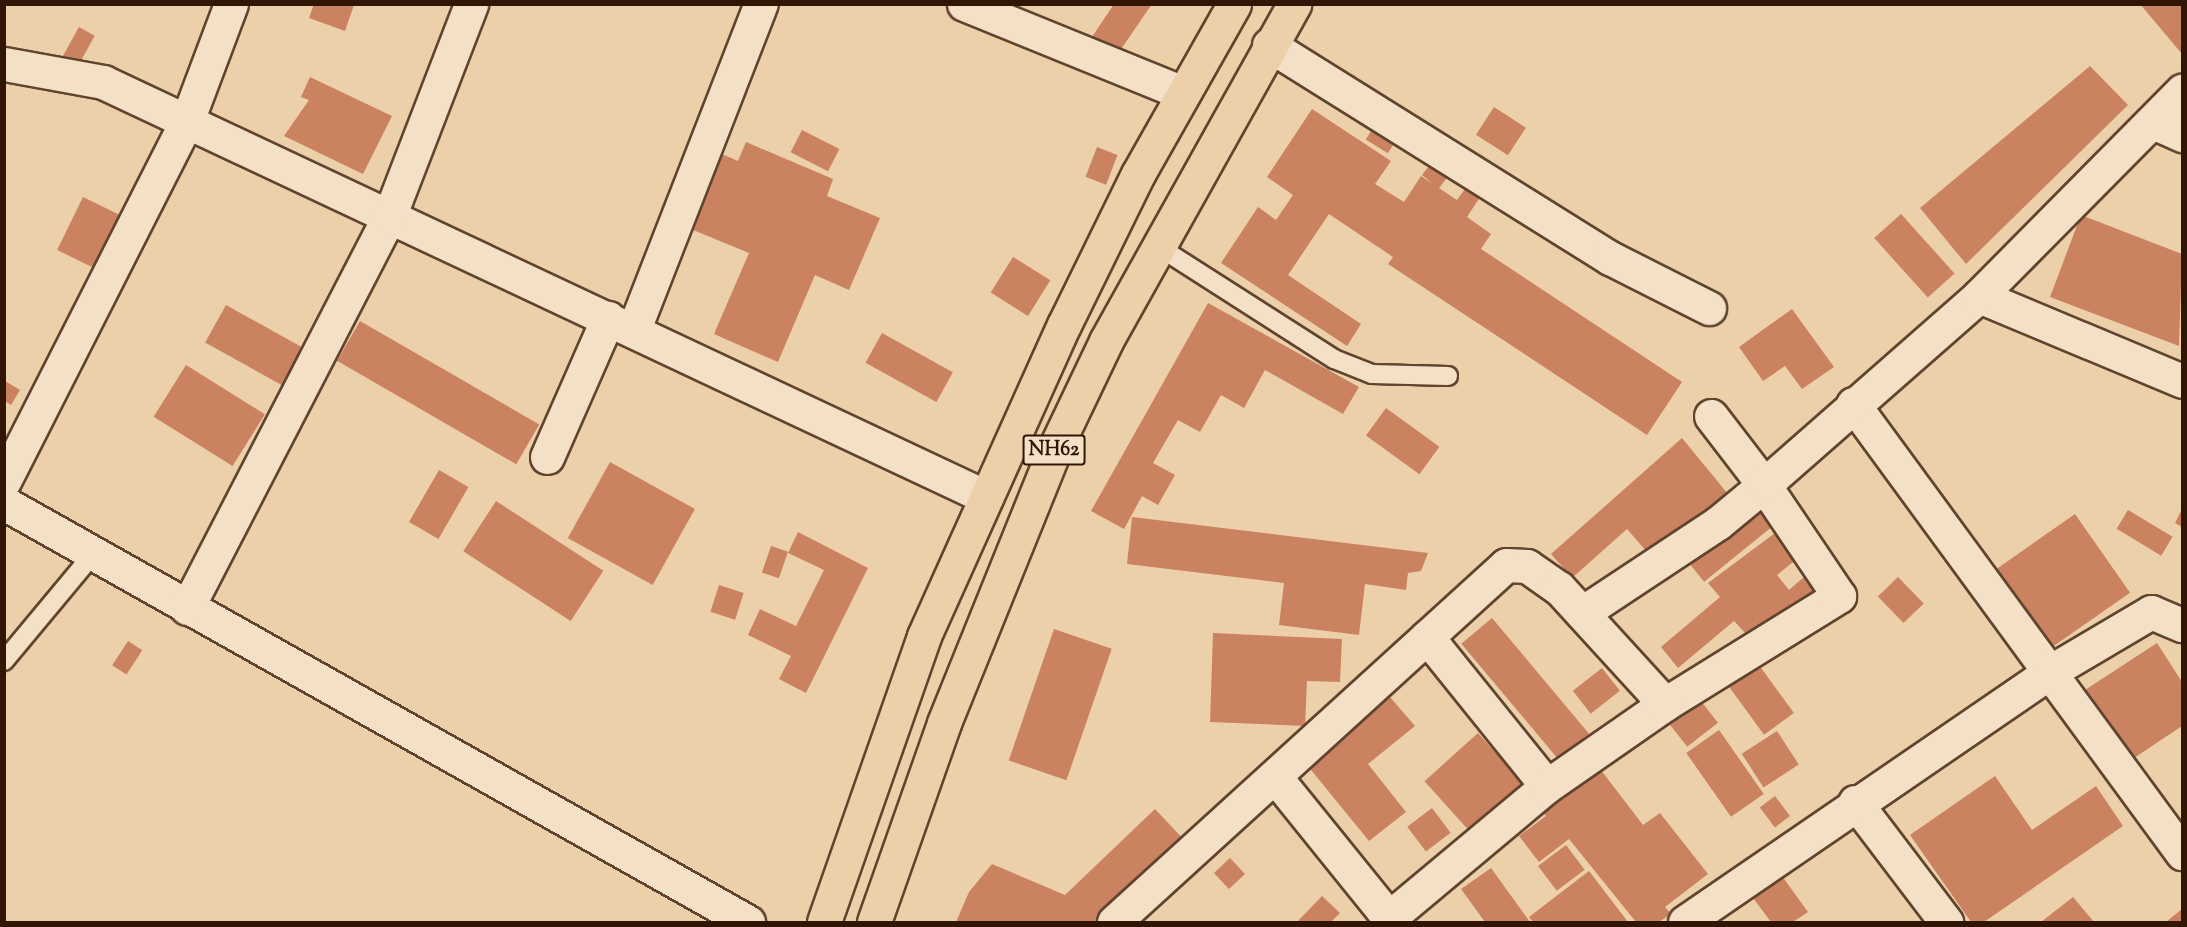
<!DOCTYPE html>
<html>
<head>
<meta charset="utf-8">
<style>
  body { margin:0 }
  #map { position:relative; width:2187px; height:927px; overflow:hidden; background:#ecd0a9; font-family:"Sorts Mill Goudy",serif }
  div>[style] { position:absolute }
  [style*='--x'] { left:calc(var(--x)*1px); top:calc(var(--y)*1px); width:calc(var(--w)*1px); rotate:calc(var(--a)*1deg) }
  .building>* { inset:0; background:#cb8260; transform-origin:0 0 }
  .roads { filter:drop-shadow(2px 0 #60442e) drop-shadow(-2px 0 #60442e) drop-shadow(0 2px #60442e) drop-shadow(0 -2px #60442e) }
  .service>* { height:18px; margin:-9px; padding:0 9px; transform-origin:9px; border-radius:9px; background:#f3e0c7 }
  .minor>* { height:33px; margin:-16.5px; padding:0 16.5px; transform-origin:16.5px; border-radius:16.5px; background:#f3e0c7 }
  .trunk>* { height:33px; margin:-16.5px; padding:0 16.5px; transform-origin:16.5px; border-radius:16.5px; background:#ecd0a9 }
  span { translate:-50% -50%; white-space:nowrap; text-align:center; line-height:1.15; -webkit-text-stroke:4.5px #f3e0c7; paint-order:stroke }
  .shield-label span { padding:2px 4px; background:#f3e0c7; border:2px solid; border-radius:4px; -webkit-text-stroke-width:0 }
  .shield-label { font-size:20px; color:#311605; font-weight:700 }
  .frame { position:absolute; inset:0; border:6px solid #311605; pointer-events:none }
</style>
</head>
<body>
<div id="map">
  <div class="building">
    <i style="clip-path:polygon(314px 4px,354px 5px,345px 31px,309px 18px)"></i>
    <i style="clip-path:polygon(1114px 4px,1152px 4px,1117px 55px,1092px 37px)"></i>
    <i style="clip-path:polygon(2140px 4px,2182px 4px,2182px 54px)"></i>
    <i style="left:79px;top:27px;width:18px;height:37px;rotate:29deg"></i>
    <i style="clip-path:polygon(2090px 66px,2128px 105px,1966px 264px,1920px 208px)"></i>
    <i style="clip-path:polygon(310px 77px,392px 116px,363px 174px,284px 136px,309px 100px,301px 97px)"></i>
    <i style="left:1494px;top:107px;width:38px;height:33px;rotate:33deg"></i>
    <i style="clip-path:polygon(1312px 109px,1391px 161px,1375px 184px,1404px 202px,1421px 176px,1433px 184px,1422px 175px,1436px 157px,1453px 170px,1439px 188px,1457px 200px,1470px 182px,1484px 191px,1467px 217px,1491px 234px,1481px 249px,1682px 382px,1647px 435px,1388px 264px,1393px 257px,1329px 214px,1288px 275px,1361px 324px,1347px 346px,1221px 263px,1258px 207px,1276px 220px,1293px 195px,1267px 177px)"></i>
    <i style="left:1378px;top:120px;width:26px;height:23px;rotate:32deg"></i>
    <i style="left:802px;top:130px;width:42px;height:25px;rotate:27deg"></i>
    <i style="clip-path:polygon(746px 142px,833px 179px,827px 196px,880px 218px,849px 290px,815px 275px,778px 362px,714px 334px,749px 253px,681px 225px,713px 150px,738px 161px)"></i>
    <i style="left:1097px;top:147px;width:22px;height:32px;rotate:21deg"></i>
    <i style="left:83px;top:197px;width:49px;height:59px;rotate:26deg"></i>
    <i style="left:1901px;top:214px;width:80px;height:36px;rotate:48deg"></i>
    <i style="clip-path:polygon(2081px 215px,2182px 254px,2179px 346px,2050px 297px)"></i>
    <i style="left:1013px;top:257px;width:44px;height:42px;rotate:32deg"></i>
    <i style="clip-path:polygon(1208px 303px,1359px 387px,1343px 414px,1265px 370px,1244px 408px,1221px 395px,1200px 432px,1178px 420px,1153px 463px,1175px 475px,1158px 505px,1142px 496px,1124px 529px,1091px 511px)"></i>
    <i style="left:226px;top:305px;width:90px;height:43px;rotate:29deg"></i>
    <i style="clip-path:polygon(1792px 309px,1834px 367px,1802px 389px,1785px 366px,1763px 381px,1739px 347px)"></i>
    <i style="left:360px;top:321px;width:207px;height:46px;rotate:30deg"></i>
    <i style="left:882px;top:333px;width:81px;height:34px;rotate:29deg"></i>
    <i style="left:186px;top:365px;width:93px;height:61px;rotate:32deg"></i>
    <i style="clip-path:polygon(5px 381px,20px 390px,11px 405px,5px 401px)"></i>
    <i style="left:1386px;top:408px;width:66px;height:34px;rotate:36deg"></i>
    <i style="clip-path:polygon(1682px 438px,1728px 494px,1654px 560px,1627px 529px,1572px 578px,1551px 554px)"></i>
    <i style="left:610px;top:462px;width:97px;height:87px;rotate:29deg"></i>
    <i style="left:439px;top:470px;width:34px;height:60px;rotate:30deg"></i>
    <i style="left:496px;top:501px;width:128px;height:60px;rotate:33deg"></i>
    <i style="left:1758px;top:502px;width:28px;height:92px;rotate:51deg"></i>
    <i style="clip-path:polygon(2182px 509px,2182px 527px,2175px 523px)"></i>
    <i style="left:2128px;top:510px;width:52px;height:22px;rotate:31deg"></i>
    <i style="left:2075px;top:514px;width:96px;height:98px;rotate:55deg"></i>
    <i style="clip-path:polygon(1132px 517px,1428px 553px,1421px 571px,1408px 573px,1406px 590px,1365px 584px,1359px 635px,1279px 625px,1284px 583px,1127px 564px)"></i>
    <i style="clip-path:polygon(798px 532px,868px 568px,806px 693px,779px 679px,791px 656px,748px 635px,760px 609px,796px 626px,824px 570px,788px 553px)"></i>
    <i style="clip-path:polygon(1775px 533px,1798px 558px,1777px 575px,1789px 590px,1811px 571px,1824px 588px,1749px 637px,1734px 621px,1678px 668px,1661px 647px,1720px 597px,1708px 583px)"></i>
    <i style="left:771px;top:546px;width:18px;height:28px;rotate:19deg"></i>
    <i style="left:1898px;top:577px;width:37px;height:28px;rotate:46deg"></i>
    <i style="left:719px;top:585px;width:26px;height:28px;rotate:18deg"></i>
    <i style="left:1492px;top:618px;width:151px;height:40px;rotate:50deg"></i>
    <i style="left:1054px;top:629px;width:61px;height:139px;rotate:19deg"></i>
    <i style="clip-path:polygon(1213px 633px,1342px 639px,1340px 682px,1307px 681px,1305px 726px,1210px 722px)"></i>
    <i style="left:128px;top:641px;width:17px;height:29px;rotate:33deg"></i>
    <i style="clip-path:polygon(2157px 643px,2182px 682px,2182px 726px,2131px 760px,2085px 690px)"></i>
    <i style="left:1751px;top:654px;width:73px;height:37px;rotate:54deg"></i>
    <i style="left:1602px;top:668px;width:29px;height:37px;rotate:52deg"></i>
    <i style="left:1697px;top:696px;width:34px;height:39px;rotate:52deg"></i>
    <i style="clip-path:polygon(1390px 697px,1415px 726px,1368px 764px,1406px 812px,1369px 841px,1307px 765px)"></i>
    <i style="left:1719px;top:730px;width:78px;height:40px;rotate:55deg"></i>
    <i style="left:1777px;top:731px;width:40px;height:42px;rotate:57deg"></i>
    <i style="left:1478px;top:733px;width:74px;height:72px;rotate:48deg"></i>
    <i style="clip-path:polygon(1594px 761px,1643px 825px,1660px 813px,1708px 874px,1665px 907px,1671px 914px,1659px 922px,1636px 922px,1569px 839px,1539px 862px,1519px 836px,1546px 816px,1537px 805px)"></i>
    <i style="clip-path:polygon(1995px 776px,2032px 830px,2096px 786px,2123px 826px,1984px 922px,1971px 922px,1910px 835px)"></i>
    <i style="left:1775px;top:796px;width:25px;height:19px;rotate:53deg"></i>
    <i style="left:1432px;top:808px;width:31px;height:31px;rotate:53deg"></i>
    <i style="clip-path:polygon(1155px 809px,1187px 843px,1103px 922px,956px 922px,969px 892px,992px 864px,1065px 895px)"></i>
    <i style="left:1566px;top:845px;width:31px;height:35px;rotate:53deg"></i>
    <i style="left:1230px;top:858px;width:22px;height:22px;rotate:47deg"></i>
    <i style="clip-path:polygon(1774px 865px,1808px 912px,1793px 922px,1771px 922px,1744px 886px)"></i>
    <i style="clip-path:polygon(1491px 868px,1530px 922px,1485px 922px,1461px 889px)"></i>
    <i style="clip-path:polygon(1589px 871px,1628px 922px,1533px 922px,1529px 917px)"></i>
    <i style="clip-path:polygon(1322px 896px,1340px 913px,1331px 922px,1297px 922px)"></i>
    <i style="clip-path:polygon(2073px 897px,2094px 922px,2041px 922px)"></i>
    <i style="clip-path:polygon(2182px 909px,2182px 922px,2166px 922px)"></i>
  </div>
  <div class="roads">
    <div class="service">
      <i style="--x:1159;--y:247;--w:208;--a:32.6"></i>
      <i style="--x:1334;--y:359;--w:41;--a:21.5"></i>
      <i style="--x:1372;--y:374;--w:76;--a:1.5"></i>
      <i style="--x:4;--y:661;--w:139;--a:-50.2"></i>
    </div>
    <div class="minor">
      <i style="--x:964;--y:4;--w:236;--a:22.1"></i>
      <i style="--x:1269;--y:45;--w:402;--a:32"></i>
      <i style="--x:1610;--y:258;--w:111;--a:26.8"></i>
      <i style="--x:4;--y:64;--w:101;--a:10.3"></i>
      <i style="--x:103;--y:82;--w:976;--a:25.17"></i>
      <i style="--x:2155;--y:123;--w:30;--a:24"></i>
      <i style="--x:1979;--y:296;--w:220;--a:22.7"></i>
      <i style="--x:634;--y:329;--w:349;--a:-68.7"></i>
      <i style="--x:1853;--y:404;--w:557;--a:53.77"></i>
      <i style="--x:547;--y:457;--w:152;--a:-66.3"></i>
      <i style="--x:4;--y:481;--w:404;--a:-63.1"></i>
      <i style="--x:187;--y:121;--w:125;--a:-69.4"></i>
      <i style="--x:4;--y:503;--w:854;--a:29.39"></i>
      <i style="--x:187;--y:608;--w:440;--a:-62.7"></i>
      <i style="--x:389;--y:217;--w:228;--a:-68.9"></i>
      <i style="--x:1582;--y:613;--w:163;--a:-33.5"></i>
      <i style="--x:1718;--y:523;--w:60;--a:-39.6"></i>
      <i style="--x:1764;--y:485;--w:87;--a:-127.5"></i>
      <i style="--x:1427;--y:637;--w:191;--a:51.2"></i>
      <i style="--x:1276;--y:778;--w:185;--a:51.1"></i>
      <i style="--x:1855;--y:802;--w:151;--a:52.8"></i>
      <i style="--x:1389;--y:918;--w:206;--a:-39.9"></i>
      <i style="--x:1547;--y:786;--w:144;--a:-34.8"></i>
      <i style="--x:1665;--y:704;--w:205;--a:-31.8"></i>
      <i style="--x:1839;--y:596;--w:134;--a:-124"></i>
      <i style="--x:1764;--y:485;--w:286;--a:-41.3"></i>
      <i style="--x:1979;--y:296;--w:289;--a:-45.3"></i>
      <i style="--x:1114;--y:922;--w:530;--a:-42.32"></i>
      <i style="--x:1506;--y:565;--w:21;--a:3"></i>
      <i style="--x:1527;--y:566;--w:39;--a:35"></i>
      <i style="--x:1559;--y:588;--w:157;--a:47.6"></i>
      <i style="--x:1685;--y:922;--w:446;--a:-34.4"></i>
      <i style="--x:2053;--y:670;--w:114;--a:-30.6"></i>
      <i style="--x:2151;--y:612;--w:34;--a:23"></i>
    </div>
    <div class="trunk">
      <i style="--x:824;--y:922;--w:303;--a:-70.7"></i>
      <i style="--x:924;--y:636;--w:341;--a:-65.8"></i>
      <i style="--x:1064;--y:325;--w:168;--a:-63.9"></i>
      <i style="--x:1138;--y:174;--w:195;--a:-60.5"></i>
      <i style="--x:874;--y:922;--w:211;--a:-70.6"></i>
      <i style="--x:944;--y:723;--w:299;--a:-68"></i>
      <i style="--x:1056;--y:446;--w:116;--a:-64.5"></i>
      <i style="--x:1106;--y:341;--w:386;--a:-60.8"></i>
    </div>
  </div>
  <div class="shield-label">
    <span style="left:1054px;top:450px">NH62</span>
  </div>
  <div class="frame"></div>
</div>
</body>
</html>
